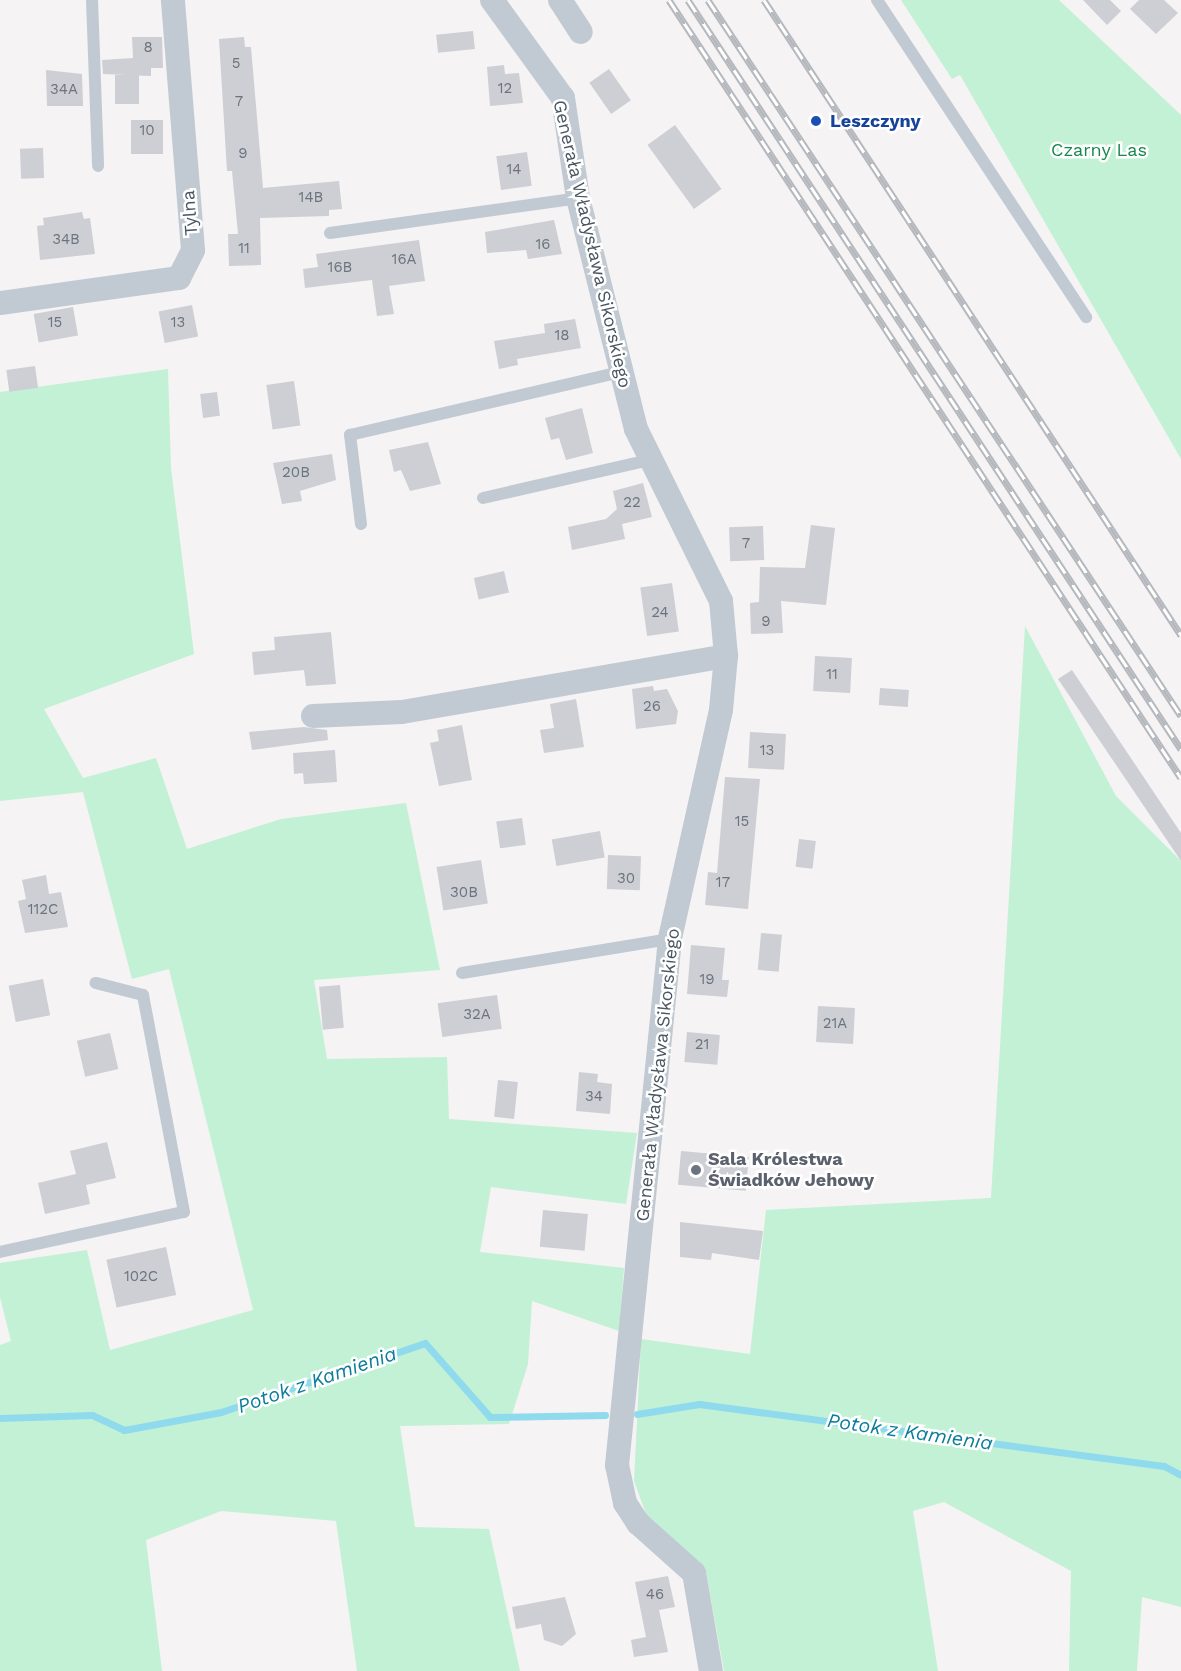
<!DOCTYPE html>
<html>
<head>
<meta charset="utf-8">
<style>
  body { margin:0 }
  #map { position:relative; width:1181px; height:1671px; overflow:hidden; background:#f5f3f3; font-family:"Work Sans",sans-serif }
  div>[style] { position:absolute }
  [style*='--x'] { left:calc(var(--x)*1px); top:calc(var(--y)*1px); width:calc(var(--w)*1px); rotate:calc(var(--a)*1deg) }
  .green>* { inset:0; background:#c3f1d5 }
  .stream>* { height:7px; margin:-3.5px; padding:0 3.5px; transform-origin:3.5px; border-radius:3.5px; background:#90daee }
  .building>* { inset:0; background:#cdcfd5; transform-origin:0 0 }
  .lane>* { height:12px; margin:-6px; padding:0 6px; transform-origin:6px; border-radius:6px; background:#c1cad2 }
  .street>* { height:24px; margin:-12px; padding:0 12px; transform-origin:12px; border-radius:12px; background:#c1cad2 }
  .rail>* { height:7px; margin-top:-3.5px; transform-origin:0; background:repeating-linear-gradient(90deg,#fff 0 14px,#b5b8bd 0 28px); box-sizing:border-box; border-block:2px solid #b5b8bd }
  .dots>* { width:16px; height:16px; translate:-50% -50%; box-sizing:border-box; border:3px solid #fff; border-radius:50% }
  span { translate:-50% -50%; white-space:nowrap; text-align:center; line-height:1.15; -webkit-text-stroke:5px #fff; paint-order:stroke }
  .number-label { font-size:15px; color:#6b747e }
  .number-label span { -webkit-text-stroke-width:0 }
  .transit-label { font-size:18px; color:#164399; font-weight:700 }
  .left { translate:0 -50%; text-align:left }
  .park-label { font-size:18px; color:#17864f }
  .street-label { font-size:18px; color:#4a5661 }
  .worship-label { font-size:18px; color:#5b616d; font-weight:700 }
  .water-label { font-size:20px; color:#0c7c9b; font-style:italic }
</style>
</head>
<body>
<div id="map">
  <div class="green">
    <i style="clip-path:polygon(901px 0,1059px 0,1181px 115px,1181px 459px,960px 75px,952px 79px)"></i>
    <i style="clip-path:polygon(168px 369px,171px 468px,194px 654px,44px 709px,83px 778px,156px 758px,187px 849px,281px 819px,406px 803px,440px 970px,314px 980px,327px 1059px,447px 1057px,449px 1119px,637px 1133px,626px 1204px,491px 1187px,480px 1252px,624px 1268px,619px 1331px,532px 1301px,528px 1364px,509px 1424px,400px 1426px,415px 1527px,489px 1529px,520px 1671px,357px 1671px,336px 1521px,221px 1511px,146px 1540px,162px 1671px,0 1671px,0 1345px,11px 1341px,0 1297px,0 1263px,87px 1250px,110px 1350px,253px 1310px,169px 969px,132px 979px,83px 792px,0 801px,0 392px)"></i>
    <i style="clip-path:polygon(1025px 626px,1116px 796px,1181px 861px,1181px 1607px,1142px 1597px,1137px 1671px,1069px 1671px,1071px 1571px,944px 1502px,913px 1511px,938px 1671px,724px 1671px,705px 1567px,649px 1522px,634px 1481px,641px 1339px,750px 1354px,766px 1210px,991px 1198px)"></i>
  </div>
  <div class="stream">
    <i style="--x:637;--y:1414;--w:63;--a:-9.2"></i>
    <i style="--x:699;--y:1404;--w:469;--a:7.6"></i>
    <i style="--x:1164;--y:1466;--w:19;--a:28"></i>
    <i style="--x:0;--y:1418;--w:92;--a:-1.9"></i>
    <i style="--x:92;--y:1415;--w:35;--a:25"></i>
    <i style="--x:124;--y:1430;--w:99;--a:-10.5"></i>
    <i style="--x:221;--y:1412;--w:215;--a:-18.7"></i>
    <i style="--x:425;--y:1343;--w:98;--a:48.7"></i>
    <i style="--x:490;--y:1417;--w:115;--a:-1"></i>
  </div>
  <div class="building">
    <i style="clip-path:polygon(1083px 0,1110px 0,1121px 11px,1107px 25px)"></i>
    <i style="clip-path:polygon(1139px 0,1164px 0,1178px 13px,1156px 34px,1130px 9px)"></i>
    <i style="left:473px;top:31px;width:18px;height:37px;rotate:84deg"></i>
    <i style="clip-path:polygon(132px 37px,162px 37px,163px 68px,151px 68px,151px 76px,103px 74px,102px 60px,133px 58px)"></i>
    <i style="clip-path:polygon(244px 37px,245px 47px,251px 47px,263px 188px,339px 181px,342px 209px,329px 210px,329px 216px,260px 218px,261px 265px,229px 266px,228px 234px,238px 234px,232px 171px,227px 171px,219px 39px)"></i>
    <i style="clip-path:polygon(504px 65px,505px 74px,519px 73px,523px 103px,490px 106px,487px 67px)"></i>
    <i style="left:609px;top:69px;width:38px;height:24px;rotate:55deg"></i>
    <i style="clip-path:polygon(46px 70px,82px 74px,83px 106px,47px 106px)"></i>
    <i style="left:115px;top:75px;width:24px;height:29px"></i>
    <i style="left:131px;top:120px;width:32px;height:34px"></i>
    <i style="left:675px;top:125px;width:79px;height:34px;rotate:54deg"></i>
    <i style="left:43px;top:148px;width:30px;height:23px;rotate:88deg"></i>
    <i style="left:527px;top:152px;width:34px;height:31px;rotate:82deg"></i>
    <i style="clip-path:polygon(82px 212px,84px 219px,90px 218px,95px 254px,40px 260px,37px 226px,44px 225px,43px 218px)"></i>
    <i style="clip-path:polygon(554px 220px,562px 254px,528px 259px,526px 250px,487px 253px,485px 232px)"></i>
    <i style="clip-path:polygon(419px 240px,425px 281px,389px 286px,394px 314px,377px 316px,372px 280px,305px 288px,303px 269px,318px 267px,316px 254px)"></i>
    <i style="left:192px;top:305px;width:32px;height:34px;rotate:79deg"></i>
    <i style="left:73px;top:307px;width:29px;height:40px;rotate:80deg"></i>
    <i style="clip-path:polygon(575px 319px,581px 348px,517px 359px,518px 365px,499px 369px,494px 341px,545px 333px,544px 324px)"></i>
    <i style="left:35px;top:366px;width:22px;height:29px;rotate:82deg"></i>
    <i style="left:294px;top:381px;width:45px;height:28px;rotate:82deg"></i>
    <i style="left:217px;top:392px;width:24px;height:17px;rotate:83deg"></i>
    <i style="clip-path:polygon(582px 408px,593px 453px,566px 460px,559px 438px,551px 440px,545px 418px)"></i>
    <i style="clip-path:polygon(428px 442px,441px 484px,410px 491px,401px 470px,394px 472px,389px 450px)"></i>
    <i style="clip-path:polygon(332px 454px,336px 480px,300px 491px,302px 501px,282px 504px,273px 463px)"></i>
    <i style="clip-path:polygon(643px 483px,652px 517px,622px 524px,625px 539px,572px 550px,568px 527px,606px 519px,617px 509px,613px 491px)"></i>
    <i style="clip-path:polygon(811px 525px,835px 528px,826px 605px,781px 601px,783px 633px,751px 634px,750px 603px,759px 602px,760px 567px,805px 568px)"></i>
    <i style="left:763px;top:526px;width:34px;height:34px;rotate:88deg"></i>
    <i style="left:504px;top:571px;width:22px;height:31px;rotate:77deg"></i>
    <i style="left:672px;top:583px;width:49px;height:32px;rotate:82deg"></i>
    <i style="clip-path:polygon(331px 632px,336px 684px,306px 686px,304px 670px,254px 675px,252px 652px,275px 650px,274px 637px)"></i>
    <i style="left:815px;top:656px;width:37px;height:35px;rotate:3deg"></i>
    <i style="clip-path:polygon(1072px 670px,1181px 833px,1181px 861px,1058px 679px)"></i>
    <i style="clip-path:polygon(653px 686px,654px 691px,667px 689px,678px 711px,676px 724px,636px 729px,632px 689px)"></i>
    <i style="left:880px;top:688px;width:29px;height:17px;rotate:4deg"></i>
    <i style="clip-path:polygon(576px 699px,584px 747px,544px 753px,540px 730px,554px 728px,550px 704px)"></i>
    <i style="clip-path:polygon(462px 725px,472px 780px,439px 786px,430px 743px,439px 741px,437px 730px)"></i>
    <i style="clip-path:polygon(304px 727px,327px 730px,328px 740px,252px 750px,249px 732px)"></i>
    <i style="left:750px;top:732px;width:36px;height:36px;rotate:3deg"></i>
    <i style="clip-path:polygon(335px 750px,337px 782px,304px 784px,303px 773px,294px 774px,293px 753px)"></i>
    <i style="clip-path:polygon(725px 777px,760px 779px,748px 909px,705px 905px,708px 872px,717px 873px)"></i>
    <i style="left:522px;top:818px;width:27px;height:26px;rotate:82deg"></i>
    <i style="left:600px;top:831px;width:27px;height:49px;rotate:80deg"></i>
    <i style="left:799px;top:839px;width:17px;height:28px;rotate:7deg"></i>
    <i style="left:608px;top:855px;width:33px;height:34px;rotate:2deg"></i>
    <i style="left:481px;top:860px;width:44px;height:45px;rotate:81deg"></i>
    <i style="clip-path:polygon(46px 875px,49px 894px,61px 892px,68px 927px,25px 933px,18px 901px,26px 899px,22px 880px)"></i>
    <i style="left:761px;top:933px;width:21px;height:37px;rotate:5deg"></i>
    <i style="clip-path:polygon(691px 945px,725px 948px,722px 980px,729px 980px,727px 997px,687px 994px)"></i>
    <i style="left:43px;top:979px;width:37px;height:35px;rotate:79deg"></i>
    <i style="left:340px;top:985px;width:43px;height:21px;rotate:85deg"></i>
    <i style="left:497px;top:995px;width:34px;height:60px;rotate:82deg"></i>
    <i style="left:818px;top:1006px;width:37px;height:36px;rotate:3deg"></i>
    <i style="left:687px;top:1032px;width:33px;height:30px;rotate:5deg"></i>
    <i style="left:110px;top:1033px;width:37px;height:34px;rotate:77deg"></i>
    <i style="clip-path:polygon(579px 1072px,598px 1074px,597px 1082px,612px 1084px,610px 1114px,576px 1111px)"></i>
    <i style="left:498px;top:1080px;width:20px;height:37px;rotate:6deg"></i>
    <i style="clip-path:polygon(107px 1142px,116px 1178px,86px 1185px,90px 1204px,45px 1214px,38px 1183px,76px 1174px,70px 1151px)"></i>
    <i style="left:681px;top:1151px;width:68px;height:34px;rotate:5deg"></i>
    <i style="left:543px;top:1210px;width:45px;height:37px;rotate:5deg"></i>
    <i style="clip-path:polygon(680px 1222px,763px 1231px,759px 1260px,712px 1253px,711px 1260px,680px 1257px)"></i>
    <i style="left:166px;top:1247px;width:49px;height:61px;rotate:78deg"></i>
    <i style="clip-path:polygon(668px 1576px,675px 1607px,659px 1610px,668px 1652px,634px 1657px,631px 1640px,646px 1637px,635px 1582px)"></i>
    <i style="clip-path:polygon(565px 1597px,576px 1634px,562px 1646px,544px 1640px,541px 1624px,516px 1629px,512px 1607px)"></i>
  </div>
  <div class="lane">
    <i style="--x:92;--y:0;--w:166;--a:87.9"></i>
    <i style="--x:877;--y:0;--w:380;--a:56.6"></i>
    <i style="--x:330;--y:233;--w:250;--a:-8"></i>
    <i style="--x:483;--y:498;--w:170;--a:-12.9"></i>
    <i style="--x:361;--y:524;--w:90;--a:-97"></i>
    <i style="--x:350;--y:435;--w:277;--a:-13.1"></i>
    <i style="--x:462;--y:973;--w:211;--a:-9.3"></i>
    <i style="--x:0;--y:1252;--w:188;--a:-12.3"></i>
    <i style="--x:184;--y:1212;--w:221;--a:-100.7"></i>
    <i style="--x:143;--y:995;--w:49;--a:-165.7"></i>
  </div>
  <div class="street">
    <i style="--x:492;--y:0;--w:121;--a:54.1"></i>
    <i style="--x:563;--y:98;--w:101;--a:81.5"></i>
    <i style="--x:578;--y:198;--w:238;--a:75.9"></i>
    <i style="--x:636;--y:429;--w:192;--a:63.7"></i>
    <i style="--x:721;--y:601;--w:55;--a:84.8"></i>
    <i style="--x:726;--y:656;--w:54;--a:95.3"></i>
    <i style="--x:721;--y:710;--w:235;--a:102.6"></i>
    <i style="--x:670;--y:939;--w:529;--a:95.75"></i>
    <i style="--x:617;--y:1465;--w:39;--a:78"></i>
    <i style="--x:625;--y:1503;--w:24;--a:57"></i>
    <i style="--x:638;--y:1523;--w:75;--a:41.8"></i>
    <i style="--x:694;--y:1573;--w:99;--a:80.2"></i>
    <i style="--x:560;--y:0;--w:38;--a:57"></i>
    <i style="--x:0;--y:303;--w:181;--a:-8"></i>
    <i style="--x:179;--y:278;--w:31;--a:-63"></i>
    <i style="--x:193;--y:250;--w:251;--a:-94.6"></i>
    <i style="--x:313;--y:716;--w:89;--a:-2.6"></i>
    <i style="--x:402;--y:712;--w:329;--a:-9.8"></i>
  </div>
  <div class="rail">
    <i style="--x:669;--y:0;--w:931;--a:56.65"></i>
    <i style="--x:688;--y:0;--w:897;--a:56.65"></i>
    <i style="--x:708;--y:0;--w:858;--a:56.55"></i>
    <i style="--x:764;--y:0;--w:760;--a:56.71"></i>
  </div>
  <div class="dots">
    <i style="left:816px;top:121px;background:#1a4fb4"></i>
    <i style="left:696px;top:1170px;background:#6b7280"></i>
  </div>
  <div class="number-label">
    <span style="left:148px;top:48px">8</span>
    <span style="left:236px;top:64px">5</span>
    <span style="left:505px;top:89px">12</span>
    <span style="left:64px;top:90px">34A</span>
    <span style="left:239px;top:102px">7</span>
    <span style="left:147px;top:131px">10</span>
    <span style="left:243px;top:154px">9</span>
    <span style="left:514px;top:170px">14</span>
    <span style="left:311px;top:198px">14B</span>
    <span style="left:66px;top:240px">34B</span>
    <span style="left:543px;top:245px">16</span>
    <span style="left:244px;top:249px">11</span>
    <span style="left:404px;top:260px">16A</span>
    <span style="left:340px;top:268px">16B</span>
    <span style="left:55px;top:323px">15</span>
    <span style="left:178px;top:323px">13</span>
    <span style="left:562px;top:336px">18</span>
    <span style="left:296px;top:473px">20B</span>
    <span style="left:632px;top:503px">22</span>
    <span style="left:746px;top:544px">7</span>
    <span style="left:660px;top:613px">24</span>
    <span style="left:766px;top:622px">9</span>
    <span style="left:832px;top:675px">11</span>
    <span style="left:652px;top:707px">26</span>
    <span style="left:767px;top:751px">13</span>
    <span style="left:742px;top:822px">15</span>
    <span style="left:626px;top:879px">30</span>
    <span style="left:723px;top:883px">17</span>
    <span style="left:464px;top:893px">30B</span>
    <span style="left:43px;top:910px">112C</span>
    <span style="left:707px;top:980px">19</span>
    <span style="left:477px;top:1015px">32A</span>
    <span style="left:835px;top:1024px">21A</span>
    <span style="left:702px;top:1045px">21</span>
    <span style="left:594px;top:1097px">34</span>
    <span style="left:141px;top:1277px">102C</span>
    <span style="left:655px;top:1595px">46</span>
  </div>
  <div class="transit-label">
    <span class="left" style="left:830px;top:121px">Leszczyny</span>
  </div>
  <div class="park-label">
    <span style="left:1099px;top:150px">Czarny Las</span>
  </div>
  <div class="street-label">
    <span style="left:190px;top:213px;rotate:-94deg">Tylna</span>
    <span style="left:592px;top:244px;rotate:77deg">Generała Władysława Sikorskiego</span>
    <span style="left:658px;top:1075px;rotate:-84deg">Generała Władysława Sikorskiego</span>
  </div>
  <div class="worship-label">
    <span class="left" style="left:708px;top:1170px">Sala Królestwa<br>Świadków Jehowy</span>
  </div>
  <div class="water-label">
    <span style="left:317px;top:1380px;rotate:-19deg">Potok z Kamienia</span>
    <span style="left:910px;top:1432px;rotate:8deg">Potok z Kamienia</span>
  </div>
</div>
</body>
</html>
